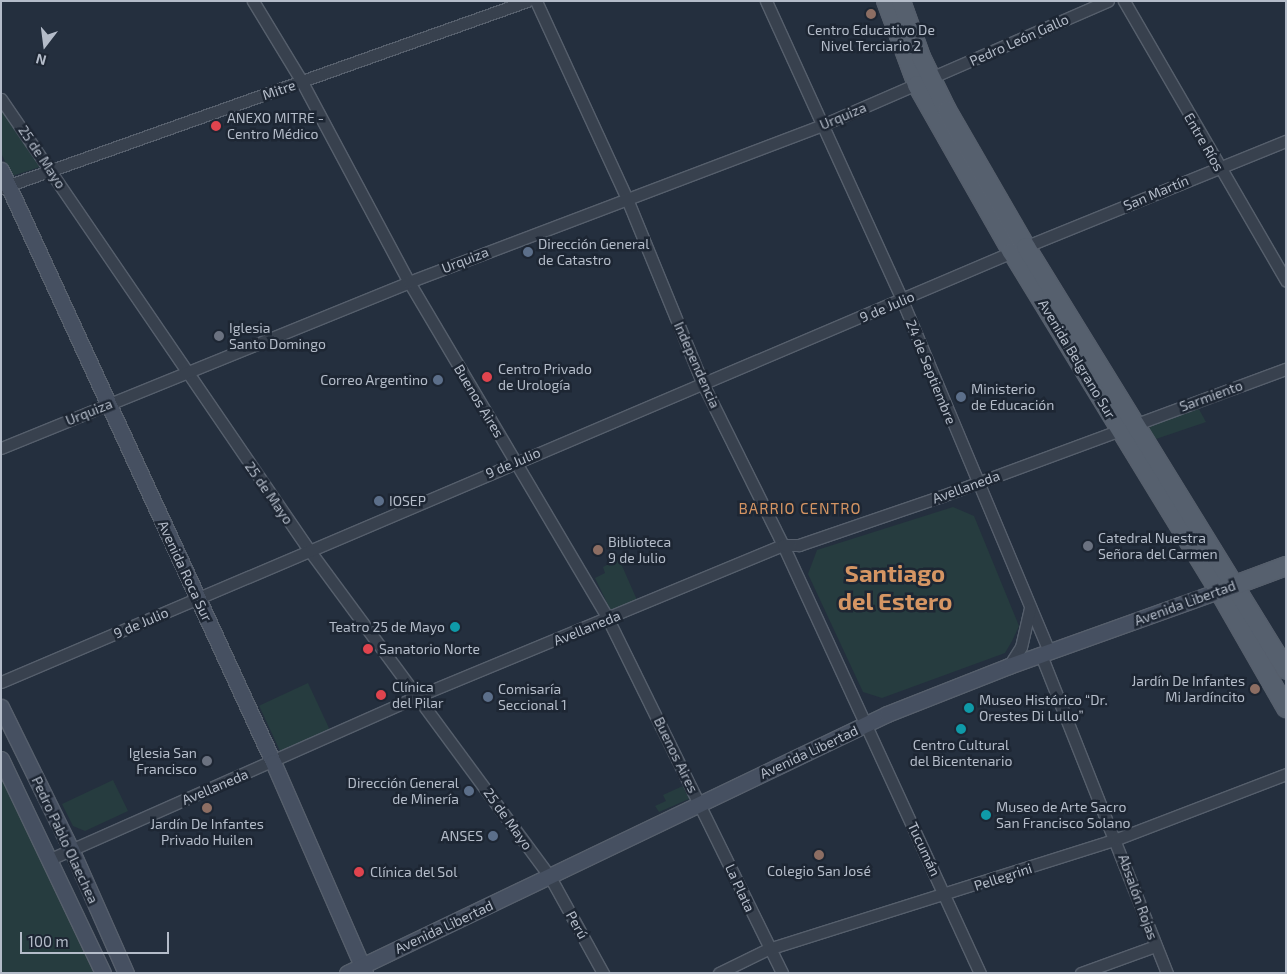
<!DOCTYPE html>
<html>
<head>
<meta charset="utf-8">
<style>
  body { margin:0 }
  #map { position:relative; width:1287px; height:974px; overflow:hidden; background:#242f3e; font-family:"Exo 2",sans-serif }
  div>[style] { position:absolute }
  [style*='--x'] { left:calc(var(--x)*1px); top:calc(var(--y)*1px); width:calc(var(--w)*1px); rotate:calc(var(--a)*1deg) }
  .green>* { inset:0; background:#263c3f; transform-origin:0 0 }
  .roads { filter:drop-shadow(1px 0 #565f6c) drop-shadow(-1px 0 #565f6c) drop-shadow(0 1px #565f6c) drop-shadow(0 -1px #565f6c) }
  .street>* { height:11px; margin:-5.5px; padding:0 5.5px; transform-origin:5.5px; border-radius:5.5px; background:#38414e }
  .secondary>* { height:15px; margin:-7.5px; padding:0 7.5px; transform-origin:7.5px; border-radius:7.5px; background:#465061 }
  .primary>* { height:18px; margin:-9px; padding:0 9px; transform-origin:9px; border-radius:9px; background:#56606e }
  .dots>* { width:14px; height:14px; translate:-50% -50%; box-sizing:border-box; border:2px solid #1d2633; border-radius:50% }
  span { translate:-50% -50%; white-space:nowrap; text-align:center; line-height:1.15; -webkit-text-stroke:5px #1d2633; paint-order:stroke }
  .poi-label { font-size:14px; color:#b4bcc9 }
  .left { translate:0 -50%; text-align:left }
  .right { translate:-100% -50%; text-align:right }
  .street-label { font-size:14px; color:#b4bcc9 }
  .neighbourhood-label { font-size:15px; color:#d59563; letter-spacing:1px }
  .town-label { font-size:24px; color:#d59563; font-weight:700 }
  .frame { position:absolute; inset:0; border:2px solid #b4bcc9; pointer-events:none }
  .north { position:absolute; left:20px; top:20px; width:50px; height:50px; -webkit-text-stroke:4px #1d2633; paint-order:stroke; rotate:195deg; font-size:14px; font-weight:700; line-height:20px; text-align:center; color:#b4bcc9 }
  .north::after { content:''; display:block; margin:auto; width:18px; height:22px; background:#b4bcc9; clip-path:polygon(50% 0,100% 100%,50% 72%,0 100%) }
  .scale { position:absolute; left:20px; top:932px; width:149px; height:22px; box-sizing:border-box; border:2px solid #b4bcc9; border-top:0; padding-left:6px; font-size:15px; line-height:18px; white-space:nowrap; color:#b4bcc9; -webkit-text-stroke:4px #1d2633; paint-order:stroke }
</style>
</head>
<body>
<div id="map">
  <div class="green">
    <i style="clip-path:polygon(1px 106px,43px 166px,12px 176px,1px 153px)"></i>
    <i style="clip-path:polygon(1195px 402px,1206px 422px,1153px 440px,1142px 422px)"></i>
    <i style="clip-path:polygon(953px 507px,974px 516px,1019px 626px,1012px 641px,1005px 653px,882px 698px,863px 692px,808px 574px,817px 550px)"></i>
    <i style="clip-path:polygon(619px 559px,637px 600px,611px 611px,595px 578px,605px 573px,603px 567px)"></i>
    <i style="left:308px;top:683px;width:52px;height:54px;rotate:65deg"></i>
    <i style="clip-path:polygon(1px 772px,99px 973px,1px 973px)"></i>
    <i style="clip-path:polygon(113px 780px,128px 811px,85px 831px,73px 826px,62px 804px)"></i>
    <i style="clip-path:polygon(685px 785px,691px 798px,659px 812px,655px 806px,666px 801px,663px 795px)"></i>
  </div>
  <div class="roads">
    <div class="street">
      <i style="--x:253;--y:1;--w:95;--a:58.8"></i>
      <i style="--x:302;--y:82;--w:227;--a:61.9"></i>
      <i style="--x:409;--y:282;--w:391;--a:59.4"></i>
      <i style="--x:608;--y:619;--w:394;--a:63.8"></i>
      <i style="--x:536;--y:1;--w:218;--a:65.3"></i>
      <i style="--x:627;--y:199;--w:200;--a:67.7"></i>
      <i style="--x:703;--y:384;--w:180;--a:63.6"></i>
      <i style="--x:783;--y:545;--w:471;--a:65.3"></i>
      <i style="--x:766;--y:1;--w:328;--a:65.5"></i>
      <i style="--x:902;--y:300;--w:381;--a:67.3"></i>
      <i style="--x:1124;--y:1;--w:323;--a:59.9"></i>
      <i style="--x:1;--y:99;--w:546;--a:55.67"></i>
      <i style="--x:309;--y:550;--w:406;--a:53.6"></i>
      <i style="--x:550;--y:877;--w:110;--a:61.1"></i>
      <i style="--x:1;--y:188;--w:558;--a:-19.57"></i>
      <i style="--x:1;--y:448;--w:440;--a:-22.1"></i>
      <i style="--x:409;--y:282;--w:440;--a:-20.8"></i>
      <i style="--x:820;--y:126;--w:314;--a:-23.5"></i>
      <i style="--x:1041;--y:655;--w:342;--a:68.4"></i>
      <i style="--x:1009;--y:666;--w:22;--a:-58"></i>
      <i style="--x:1021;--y:647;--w:40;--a:-77"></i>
      <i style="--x:1;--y:682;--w:1099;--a:-23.04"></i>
      <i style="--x:1012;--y:252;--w:296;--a:-22.1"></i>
      <i style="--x:48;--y:860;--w:405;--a:-23.9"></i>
      <i style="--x:418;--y:696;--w:395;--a:-22.5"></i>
      <i style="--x:783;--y:545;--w:16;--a:0"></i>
      <i style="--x:799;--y:545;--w:151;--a:-18.9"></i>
      <i style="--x:942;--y:496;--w:367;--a:-20.3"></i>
      <i style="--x:719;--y:973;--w:55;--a:-26.1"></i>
      <i style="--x:768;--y:949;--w:366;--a:-17.5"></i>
      <i style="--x:1117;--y:839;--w:181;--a:-21"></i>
      <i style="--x:1081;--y:973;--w:79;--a:-20"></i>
    </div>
    <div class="secondary">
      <i style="--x:1;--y:170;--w:651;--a:65.32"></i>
      <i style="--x:273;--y:762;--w:230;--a:66.4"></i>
      <i style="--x:1;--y:707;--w:158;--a:63.8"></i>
      <i style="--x:71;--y:849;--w:136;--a:66.1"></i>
      <i style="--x:1;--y:759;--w:237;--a:64.5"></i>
      <i style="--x:347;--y:973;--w:599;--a:-25.62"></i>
      <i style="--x:887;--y:714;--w:131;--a:-21.5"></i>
      <i style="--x:1009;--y:666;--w:223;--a:-19.7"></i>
    </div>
    <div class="primary">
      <i style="--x:886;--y:1;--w:90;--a:69.7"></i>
      <i style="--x:917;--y:85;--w:192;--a:60.4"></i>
      <i style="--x:1012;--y:252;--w:397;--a:58.6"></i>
      <i style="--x:1219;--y:591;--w:135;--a:60.2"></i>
      <i style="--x:901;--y:1;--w:59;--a:70.3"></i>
      <i style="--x:921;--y:57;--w:59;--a:63.9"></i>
      <i style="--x:947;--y:110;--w:158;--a:60"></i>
      <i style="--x:1026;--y:247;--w:496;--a:58.4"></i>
      <i style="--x:1227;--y:588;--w:63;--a:-20.4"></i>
    </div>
  </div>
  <div class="dots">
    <i style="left:871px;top:14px;background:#8d6e63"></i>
    <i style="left:216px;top:126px;background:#e0444e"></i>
    <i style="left:528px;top:252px;background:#5c6f8a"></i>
    <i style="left:219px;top:336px;background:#6b7280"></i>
    <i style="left:487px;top:377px;background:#e0444e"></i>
    <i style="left:438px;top:380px;background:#5c6f8a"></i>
    <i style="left:961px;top:397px;background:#5c6f8a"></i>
    <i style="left:379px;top:501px;background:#5c6f8a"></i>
    <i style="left:1088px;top:546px;background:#6b7280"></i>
    <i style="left:598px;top:550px;background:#8d6e63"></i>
    <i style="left:455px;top:627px;background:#0f9aa8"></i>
    <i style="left:368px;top:649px;background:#e0444e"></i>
    <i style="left:1255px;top:689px;background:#8d6e63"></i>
    <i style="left:381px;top:695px;background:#e0444e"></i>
    <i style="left:488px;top:697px;background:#5c6f8a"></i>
    <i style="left:969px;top:708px;background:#0f9aa8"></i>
    <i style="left:961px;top:729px;background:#0f9aa8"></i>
    <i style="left:207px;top:761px;background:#6b7280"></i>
    <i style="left:469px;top:791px;background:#5c6f8a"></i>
    <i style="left:207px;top:808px;background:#8d6e63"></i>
    <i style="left:986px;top:815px;background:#0f9aa8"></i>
    <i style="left:493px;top:836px;background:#5c6f8a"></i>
    <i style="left:819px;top:855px;background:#8d6e63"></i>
    <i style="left:359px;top:872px;background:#e0444e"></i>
  </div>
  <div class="poi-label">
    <span style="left:871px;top:38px">Centro Educativo De<br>Nivel Terciario 2</span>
    <span class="left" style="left:227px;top:126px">ANEXO MITRE -<br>Centro Médico</span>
    <span class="left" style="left:538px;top:252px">Dirección General<br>de Catastro</span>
    <span class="left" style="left:229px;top:336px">Iglesia<br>Santo Domingo</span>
    <span class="left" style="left:498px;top:377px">Centro Privado<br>de Urología</span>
    <span class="right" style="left:428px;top:380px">Correo Argentino</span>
    <span class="left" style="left:971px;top:397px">Ministerio<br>de Educación</span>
    <span class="left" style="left:389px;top:501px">IOSEP</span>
    <span class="left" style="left:1098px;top:546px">Catedral Nuestra<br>Señora del Carmen</span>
    <span class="left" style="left:608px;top:550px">Biblioteca<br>9 de Julio</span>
    <span class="right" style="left:445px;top:627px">Teatro 25 de Mayo</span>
    <span class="left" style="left:379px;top:649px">Sanatorio Norte</span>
    <span class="right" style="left:1245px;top:689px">Jardín De Infantes<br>Mi Jardíncito</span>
    <span class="left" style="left:392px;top:695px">Clínica<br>del Pilar</span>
    <span class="left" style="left:498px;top:697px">Comisaría<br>Seccional 1</span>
    <span class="left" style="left:979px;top:708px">Museo Histórico “Dr.<br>Orestes Di Lullo”</span>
    <span style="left:961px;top:753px">Centro Cultural<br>del Bicentenario</span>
    <span class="right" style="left:197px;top:761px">Iglesia San<br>Francisco</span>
    <span class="right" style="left:459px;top:791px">Dirección General<br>de Minería</span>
    <span class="left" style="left:996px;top:815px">Museo de Arte Sacro<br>San Francisco Solano</span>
    <span style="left:207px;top:832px">Jardín De Infantes<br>Privado Huilen</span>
    <span class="right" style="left:483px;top:836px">ANSES</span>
    <span style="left:819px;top:871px">Colegio San José</span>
    <span class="left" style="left:370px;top:872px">Clínica del Sol</span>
  </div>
  <div class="street-label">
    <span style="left:1019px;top:40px;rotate:-24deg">Pedro León Gallo</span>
    <span style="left:279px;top:90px;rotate:-19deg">Mitre</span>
    <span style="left:843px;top:116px;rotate:-23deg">Urquiza</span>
    <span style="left:1204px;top:142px;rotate:60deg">Entre Ríos</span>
    <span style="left:42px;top:157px;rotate:56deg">25 de Mayo</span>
    <span style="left:1156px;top:193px;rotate:-23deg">San Martín</span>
    <span style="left:465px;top:260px;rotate:-21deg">Urquiza</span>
    <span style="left:887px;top:307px;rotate:-23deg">9 de Julio</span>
    <span style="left:1077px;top:359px;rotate:59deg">Avenida Belgrano Sur</span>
    <span style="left:697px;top:365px;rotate:66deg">Independencia</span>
    <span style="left:931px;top:372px;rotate:68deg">24 de Septiembre</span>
    <span style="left:1211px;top:396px;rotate:-20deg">Sarmiento</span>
    <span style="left:479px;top:401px;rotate:59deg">Buenos Aires</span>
    <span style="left:89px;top:412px;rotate:-22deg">Urquiza</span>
    <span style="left:513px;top:463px;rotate:-23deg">9 de Julio</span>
    <span style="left:966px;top:487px;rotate:-20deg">Avellaneda</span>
    <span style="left:269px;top:493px;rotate:55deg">25 de Mayo</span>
    <span style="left:185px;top:571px;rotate:65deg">Avenida Roca Sur</span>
    <span style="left:1185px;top:603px;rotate:-20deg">Avenida Libertad</span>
    <span style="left:141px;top:623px;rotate:-23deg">9 de Julio</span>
    <span style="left:587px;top:628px;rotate:-22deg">Avellaneda</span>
    <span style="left:809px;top:752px;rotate:-25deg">Avenida Libertad</span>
    <span style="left:676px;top:755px;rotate:64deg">Buenos Aires</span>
    <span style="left:215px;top:787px;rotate:-23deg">Avellaneda</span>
    <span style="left:508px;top:819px;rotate:54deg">25 de Mayo</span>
    <span style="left:65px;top:840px;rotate:65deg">Pedro Pablo Olaechea</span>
    <span style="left:924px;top:849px;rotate:65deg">Tucumán</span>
    <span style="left:1003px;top:877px;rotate:-18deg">Pellegrini</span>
    <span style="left:740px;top:888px;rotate:65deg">La Plata</span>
    <span style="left:1138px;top:897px;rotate:70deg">Absalón Rojas</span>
    <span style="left:577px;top:925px;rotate:61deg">Perú</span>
    <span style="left:444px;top:927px;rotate:-25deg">Avenida Libertad</span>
  </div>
  <div class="neighbourhood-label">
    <span style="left:800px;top:509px">BARRIO CENTRO</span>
  </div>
  <div class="town-label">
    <span style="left:895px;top:587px">Santiago<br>del Estero</span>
  </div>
  <div class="frame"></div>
  <div class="north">N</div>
  <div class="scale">100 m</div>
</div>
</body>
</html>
